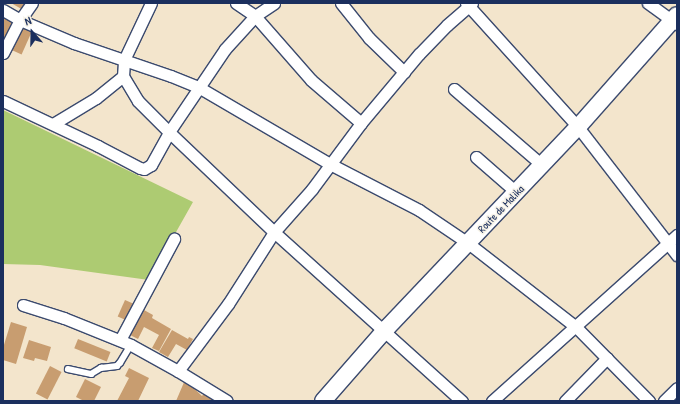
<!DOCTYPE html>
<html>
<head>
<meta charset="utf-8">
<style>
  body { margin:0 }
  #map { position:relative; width:680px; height:404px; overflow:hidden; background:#f3e5cc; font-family:"Patrick Hand",sans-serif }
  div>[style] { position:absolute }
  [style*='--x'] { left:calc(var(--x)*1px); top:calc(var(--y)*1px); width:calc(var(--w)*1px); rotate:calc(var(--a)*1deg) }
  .green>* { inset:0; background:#adcb72 }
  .building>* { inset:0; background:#c89d70; transform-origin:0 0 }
  .roads { filter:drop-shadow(1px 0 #3b4a6e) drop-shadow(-1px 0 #3b4a6e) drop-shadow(0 1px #3b4a6e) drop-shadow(0 -1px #3b4a6e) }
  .lane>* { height:5.5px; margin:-2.75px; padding:0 2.75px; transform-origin:2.75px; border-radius:2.75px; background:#fff }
  .street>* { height:11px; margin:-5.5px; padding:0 5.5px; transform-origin:5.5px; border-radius:5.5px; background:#fff }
  .secondary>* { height:16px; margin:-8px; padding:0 8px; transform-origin:8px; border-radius:8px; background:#fff }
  span { translate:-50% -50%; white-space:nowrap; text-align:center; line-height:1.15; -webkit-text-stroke:3px #f7f3e8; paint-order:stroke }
  .street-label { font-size:11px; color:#1b2f5e }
  .frame { position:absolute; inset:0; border:4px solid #1b2f5e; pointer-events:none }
  .north { position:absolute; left:12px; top:12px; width:40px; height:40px; -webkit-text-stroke:3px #f7f3e8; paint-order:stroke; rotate:340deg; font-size:11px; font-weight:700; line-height:16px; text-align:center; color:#1b2f5e }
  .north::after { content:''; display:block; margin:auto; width:14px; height:18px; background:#1b2f5e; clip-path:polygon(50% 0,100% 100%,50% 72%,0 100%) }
</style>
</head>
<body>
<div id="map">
  <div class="green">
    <i style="clip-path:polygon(3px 110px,193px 202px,149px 280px,40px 265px,3px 264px)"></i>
  </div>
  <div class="building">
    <i style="clip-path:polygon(11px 3px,27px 3px,25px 11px)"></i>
    <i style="clip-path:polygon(3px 14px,13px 20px,5px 40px,3px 39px)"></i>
    <i style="left:22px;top:24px;width:12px;height:28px;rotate:24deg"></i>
    <i style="left:125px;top:300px;width:10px;height:18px;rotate:24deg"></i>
    <i style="clip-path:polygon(144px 310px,153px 315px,152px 318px,171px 329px,159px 351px,152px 348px,159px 335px,144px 327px,138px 339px,130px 335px)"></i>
    <i style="clip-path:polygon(11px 322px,27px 327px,16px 364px,3px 360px,3px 348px)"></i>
    <i style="clip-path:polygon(172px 330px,188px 339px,189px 337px,193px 339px,187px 350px,176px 344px,168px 357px,159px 352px)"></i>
    <i style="left:78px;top:339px;width:35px;height:10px;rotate:22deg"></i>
    <i style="clip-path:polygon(29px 340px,51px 347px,47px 361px,35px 358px,34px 361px,23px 358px)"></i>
    <i style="left:50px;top:366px;width:13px;height:31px;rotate:27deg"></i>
    <i style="clip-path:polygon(129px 368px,149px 378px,138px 401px,117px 401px,129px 378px,125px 376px)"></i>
    <i style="clip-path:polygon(85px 379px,101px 387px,94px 401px,84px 401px,76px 397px)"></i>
    <i style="clip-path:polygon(185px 380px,202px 396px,205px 392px,213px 398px,212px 400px,214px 401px,176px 401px)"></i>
  </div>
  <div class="roads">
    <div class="lane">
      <i style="--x:68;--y:369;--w:24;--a:12"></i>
      <i style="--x:91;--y:374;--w:12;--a:-31"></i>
      <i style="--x:101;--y:368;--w:16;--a:-7"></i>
      <i style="--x:117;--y:366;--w:4;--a:-45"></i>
      <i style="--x:120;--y:363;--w:21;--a:-59"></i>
    </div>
    <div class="street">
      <i style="--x:236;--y:3;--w:23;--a:34"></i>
      <i style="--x:255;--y:16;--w:85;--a:48.8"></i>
      <i style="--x:311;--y:80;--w:66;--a:40.7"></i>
      <i style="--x:341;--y:3;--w:45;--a:51.3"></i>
      <i style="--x:369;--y:38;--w:49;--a:44.2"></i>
      <i style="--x:466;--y:3;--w:167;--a:47.9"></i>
      <i style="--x:578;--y:127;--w:162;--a:52.3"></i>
      <i style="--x:648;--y:3;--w:36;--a:36"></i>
      <i style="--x:3;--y:10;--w:20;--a:30"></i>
      <i style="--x:20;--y:20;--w:59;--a:23.1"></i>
      <i style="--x:74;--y:43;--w:102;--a:18.8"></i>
      <i style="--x:171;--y:76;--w:31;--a:22"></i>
      <i style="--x:200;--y:88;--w:151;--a:30.3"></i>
      <i style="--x:330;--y:164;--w:100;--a:27.3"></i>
      <i style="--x:419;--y:210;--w:59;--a:34"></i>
      <i style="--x:468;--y:243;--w:137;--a:37.9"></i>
      <i style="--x:576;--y:327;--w:104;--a:45.4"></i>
      <i style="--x:3;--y:53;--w:37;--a:-63"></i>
      <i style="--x:20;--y:20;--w:21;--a:-55"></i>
      <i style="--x:123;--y:76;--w:29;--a:59"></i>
      <i style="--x:138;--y:101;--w:44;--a:45"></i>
      <i style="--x:169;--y:132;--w:145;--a:43.6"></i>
      <i style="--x:274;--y:232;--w:253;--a:42"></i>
      <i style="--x:454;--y:89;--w:116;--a:40.8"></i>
      <i style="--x:3;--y:101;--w:105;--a:25.3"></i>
      <i style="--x:98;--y:146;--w:47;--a:27.6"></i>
      <i style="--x:140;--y:168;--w:4;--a:14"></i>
      <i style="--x:144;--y:169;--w:8;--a:-30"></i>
      <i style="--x:151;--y:165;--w:38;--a:-61"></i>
      <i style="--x:169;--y:132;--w:100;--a:-56"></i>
      <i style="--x:225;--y:49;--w:45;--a:-47.7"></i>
      <i style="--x:255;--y:16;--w:23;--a:-34"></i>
      <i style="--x:53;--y:124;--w:50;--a:-31.2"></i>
      <i style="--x:96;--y:98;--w:35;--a:-39"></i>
      <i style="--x:123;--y:76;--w:16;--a:-86"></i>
      <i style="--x:124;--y:60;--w:63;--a:-64.7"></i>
      <i style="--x:476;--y:157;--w:53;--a:41.2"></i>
      <i style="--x:23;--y:305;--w:43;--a:17.6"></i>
      <i style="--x:64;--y:318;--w:72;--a:21.9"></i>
      <i style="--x:131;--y:345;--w:54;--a:29"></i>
      <i style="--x:178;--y:371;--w:57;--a:31.5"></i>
      <i style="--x:120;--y:340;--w:115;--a:-61.9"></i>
      <i style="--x:178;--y:371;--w:84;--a:-53.3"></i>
      <i style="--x:228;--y:304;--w:85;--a:-57.4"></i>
      <i style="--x:274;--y:232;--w:57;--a:-48.5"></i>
      <i style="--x:312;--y:189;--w:82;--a:-53.4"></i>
      <i style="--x:361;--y:123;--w:90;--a:-50"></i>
      <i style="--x:419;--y:54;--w:40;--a:-46"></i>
      <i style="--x:447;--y:25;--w:33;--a:-41"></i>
      <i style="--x:492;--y:401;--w:249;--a:-41.9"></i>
      <i style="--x:565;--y:401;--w:60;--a:-45.7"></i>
      <i style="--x:664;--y:401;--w:18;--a:-45"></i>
    </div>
    <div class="secondary">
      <i style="--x:323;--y:401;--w:97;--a:-48.8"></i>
      <i style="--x:387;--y:328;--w:277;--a:-46.5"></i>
      <i style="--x:578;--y:127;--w:149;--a:-48.5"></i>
    </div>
  </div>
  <div class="street-label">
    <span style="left:501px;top:209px;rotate:-46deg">Route de Malika</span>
  </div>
  <div class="frame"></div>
  <div class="north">N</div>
</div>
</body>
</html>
